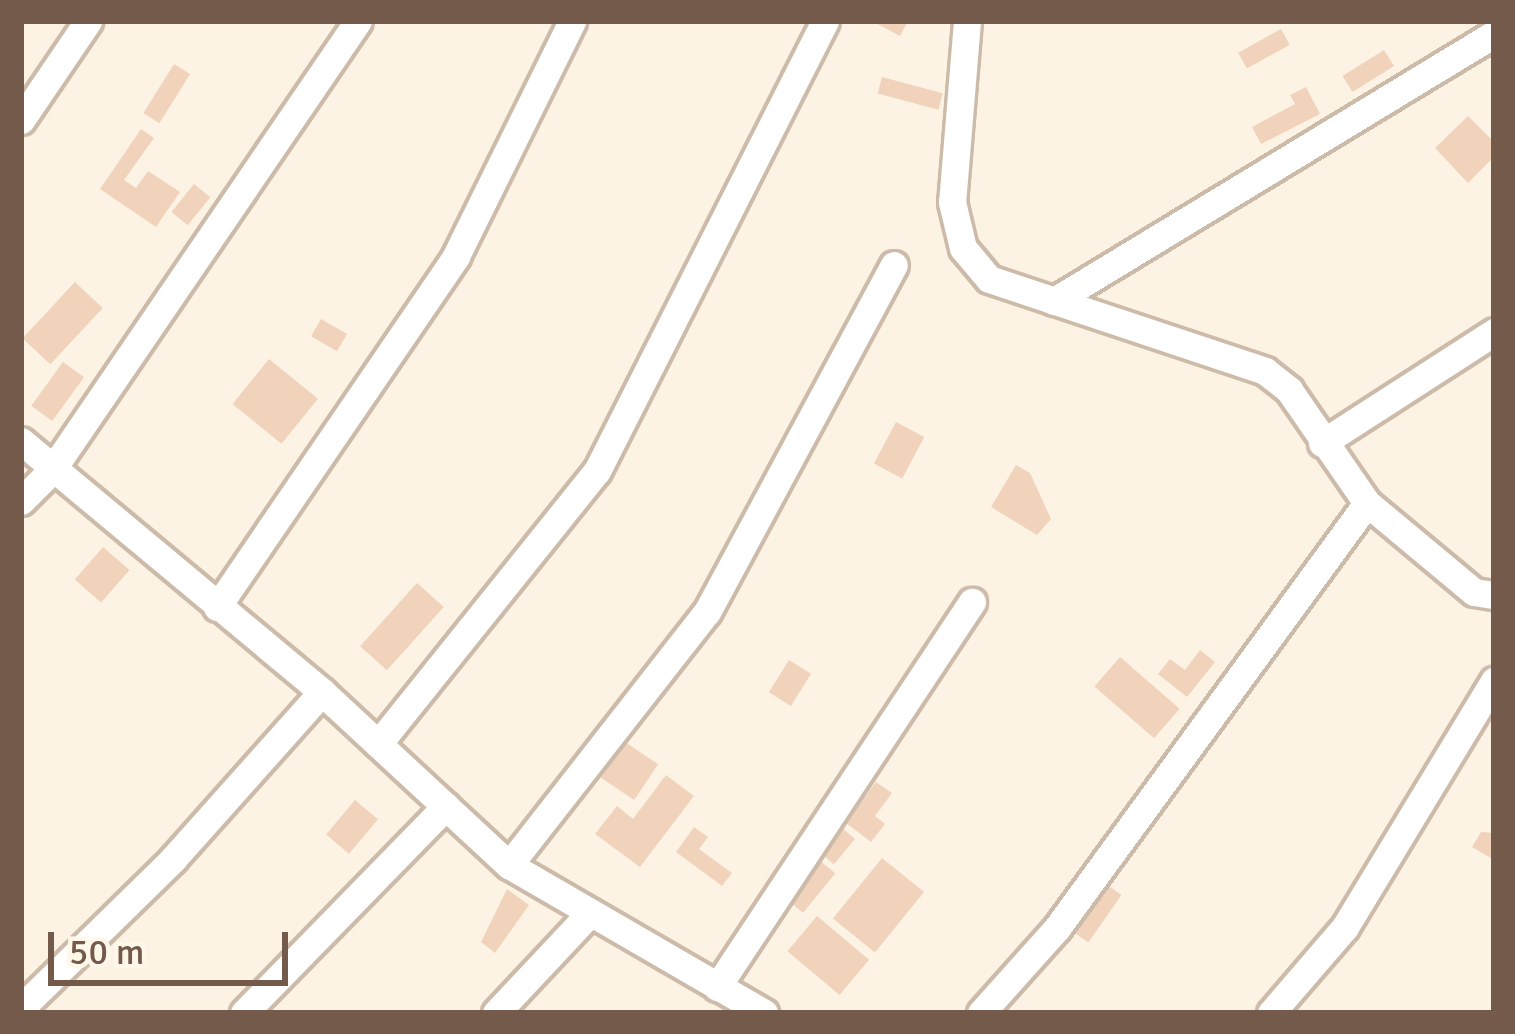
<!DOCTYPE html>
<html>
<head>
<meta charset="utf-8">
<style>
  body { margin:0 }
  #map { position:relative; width:1515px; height:1034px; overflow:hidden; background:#fcf3e4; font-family:Signika,sans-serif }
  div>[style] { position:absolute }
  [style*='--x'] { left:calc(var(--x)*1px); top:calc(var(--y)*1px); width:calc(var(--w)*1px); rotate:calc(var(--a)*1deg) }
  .building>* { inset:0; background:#f1d3bc; transform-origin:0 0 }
  .roads { filter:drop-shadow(3px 0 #cdbbaa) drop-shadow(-3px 0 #cdbbaa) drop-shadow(0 3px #cdbbaa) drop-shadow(0 -3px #cdbbaa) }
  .minor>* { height:27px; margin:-13.5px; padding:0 13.5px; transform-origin:13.5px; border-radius:13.5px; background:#fff }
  span { translate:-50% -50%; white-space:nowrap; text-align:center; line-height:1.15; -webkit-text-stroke:9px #fff7ea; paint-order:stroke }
  .frame { position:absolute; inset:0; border:24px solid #745a4a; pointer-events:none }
  .scale { position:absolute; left:48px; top:932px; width:240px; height:54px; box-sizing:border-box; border:6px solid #745a4a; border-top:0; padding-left:15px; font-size:36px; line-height:42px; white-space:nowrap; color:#745a4a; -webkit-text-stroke:9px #fff7ea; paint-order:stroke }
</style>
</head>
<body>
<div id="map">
  <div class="building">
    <i style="clip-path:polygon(872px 21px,908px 21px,900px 36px)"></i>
    <i style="left:1281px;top:29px;width:18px;height:49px;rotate:61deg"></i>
    <i style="left:1384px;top:50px;width:19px;height:49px;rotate:58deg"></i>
    <i style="left:174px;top:64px;width:19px;height:58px;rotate:32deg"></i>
    <i style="left:882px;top:77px;width:63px;height:17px;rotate:15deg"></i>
    <i style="clip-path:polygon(1306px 87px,1320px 114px,1261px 144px,1252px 127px,1295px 104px,1290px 95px)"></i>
    <i style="clip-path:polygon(1468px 116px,1494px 142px,1494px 157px,1468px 183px,1435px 148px)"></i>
    <i style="clip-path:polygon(141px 129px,154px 138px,124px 180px,136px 188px,148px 171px,180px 192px,156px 227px,100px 189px)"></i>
    <i style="left:194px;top:184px;width:21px;height:36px;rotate:39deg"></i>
    <i style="left:75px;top:282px;width:38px;height:77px;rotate:43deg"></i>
    <i style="left:321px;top:319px;width:30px;height:20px;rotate:30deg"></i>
    <i style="left:269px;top:359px;width:63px;height:58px;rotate:39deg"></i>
    <i style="left:63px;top:362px;width:26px;height:54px;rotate:36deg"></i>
    <i style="left:896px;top:422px;width:32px;height:47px;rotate:28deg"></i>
    <i style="clip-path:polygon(1016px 465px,1030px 473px,1051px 519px,1037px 535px,991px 507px)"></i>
    <i style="left:103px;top:547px;width:35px;height:43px;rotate:41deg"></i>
    <i style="left:417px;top:583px;width:36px;height:85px;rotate:42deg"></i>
    <i style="clip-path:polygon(1200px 650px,1215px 662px,1187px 697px,1158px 674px,1170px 659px,1185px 670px)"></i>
    <i style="left:1120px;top:657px;width:79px;height:39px;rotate:41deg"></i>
    <i style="left:789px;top:660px;width:26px;height:38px;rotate:32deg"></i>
    <i style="left:625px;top:742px;width:40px;height:43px;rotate:34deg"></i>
    <i style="clip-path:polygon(666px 775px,694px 796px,640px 867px,595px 834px,617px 806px,633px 819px)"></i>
    <i style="clip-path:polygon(876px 782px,892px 793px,875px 816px,885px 824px,871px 842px,846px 823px)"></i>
    <i style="left:355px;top:800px;width:30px;height:45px;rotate:40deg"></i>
    <i style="clip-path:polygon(694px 827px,708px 837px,699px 849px,732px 873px,722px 886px,676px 852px)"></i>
    <i style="left:842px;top:828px;width:17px;height:33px;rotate:40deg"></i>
    <i style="clip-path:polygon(1481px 832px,1494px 833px,1494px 860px,1472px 847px)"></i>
    <i style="left:882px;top:858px;width:54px;height:78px;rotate:39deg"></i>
    <i style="left:819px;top:860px;width:21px;height:51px;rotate:39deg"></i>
    <i style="left:1106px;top:884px;width:19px;height:58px;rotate:35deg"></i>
    <i style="clip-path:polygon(507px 889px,529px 905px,495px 953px,481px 942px)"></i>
    <i style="left:817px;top:916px;width:68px;height:46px;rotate:40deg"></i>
  </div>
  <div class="roads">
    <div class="minor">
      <i style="--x:967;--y:21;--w:182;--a:94.7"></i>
      <i style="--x:952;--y:202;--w:47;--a:76.6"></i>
      <i style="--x:963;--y:248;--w:40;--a:50"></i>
      <i style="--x:989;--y:279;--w:291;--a:18.4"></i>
      <i style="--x:1265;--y:371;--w:31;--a:38"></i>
      <i style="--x:1289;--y:390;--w:137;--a:55.4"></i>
      <i style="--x:1367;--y:503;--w:139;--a:39.8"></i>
      <i style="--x:1474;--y:592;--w:20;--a:9"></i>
      <i style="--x:21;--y:120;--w:120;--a:-55.9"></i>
      <i style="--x:1054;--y:301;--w:515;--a:-31.25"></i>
      <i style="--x:21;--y:441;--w:392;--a:39.8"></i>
      <i style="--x:322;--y:692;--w:255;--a:42.8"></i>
      <i style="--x:509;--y:865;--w:295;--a:30.1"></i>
      <i style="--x:1322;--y:443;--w:205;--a:-32.8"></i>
      <i style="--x:21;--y:501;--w:44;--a:-45"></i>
      <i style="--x:52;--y:470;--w:543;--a:-55.73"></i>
      <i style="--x:217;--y:607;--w:425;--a:-55.7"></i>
      <i style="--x:456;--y:256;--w:262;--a:-63.7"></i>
      <i style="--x:378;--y:744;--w:350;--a:-51.3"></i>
      <i style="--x:597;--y:471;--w:504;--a:-63.13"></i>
      <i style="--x:509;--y:865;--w:321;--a:-52"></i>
      <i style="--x:707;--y:612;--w:394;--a:-61.7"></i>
      <i style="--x:717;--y:987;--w:462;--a:-56.5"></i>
      <i style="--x:21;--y:1008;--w:213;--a:-44.4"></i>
      <i style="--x:173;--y:859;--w:224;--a:-48.3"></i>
      <i style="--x:244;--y:1013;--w:289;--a:-45.7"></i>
      <i style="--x:496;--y:1013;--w:137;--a:-46.8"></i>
      <i style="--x:981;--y:1013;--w:114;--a:-48.2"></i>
      <i style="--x:1057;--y:928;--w:526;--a:-53.89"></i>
      <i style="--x:1271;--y:1013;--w:113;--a:-49.3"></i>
      <i style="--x:1345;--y:927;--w:288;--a:-58.8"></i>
    </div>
  </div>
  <div class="frame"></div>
  <div class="scale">50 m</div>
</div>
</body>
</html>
